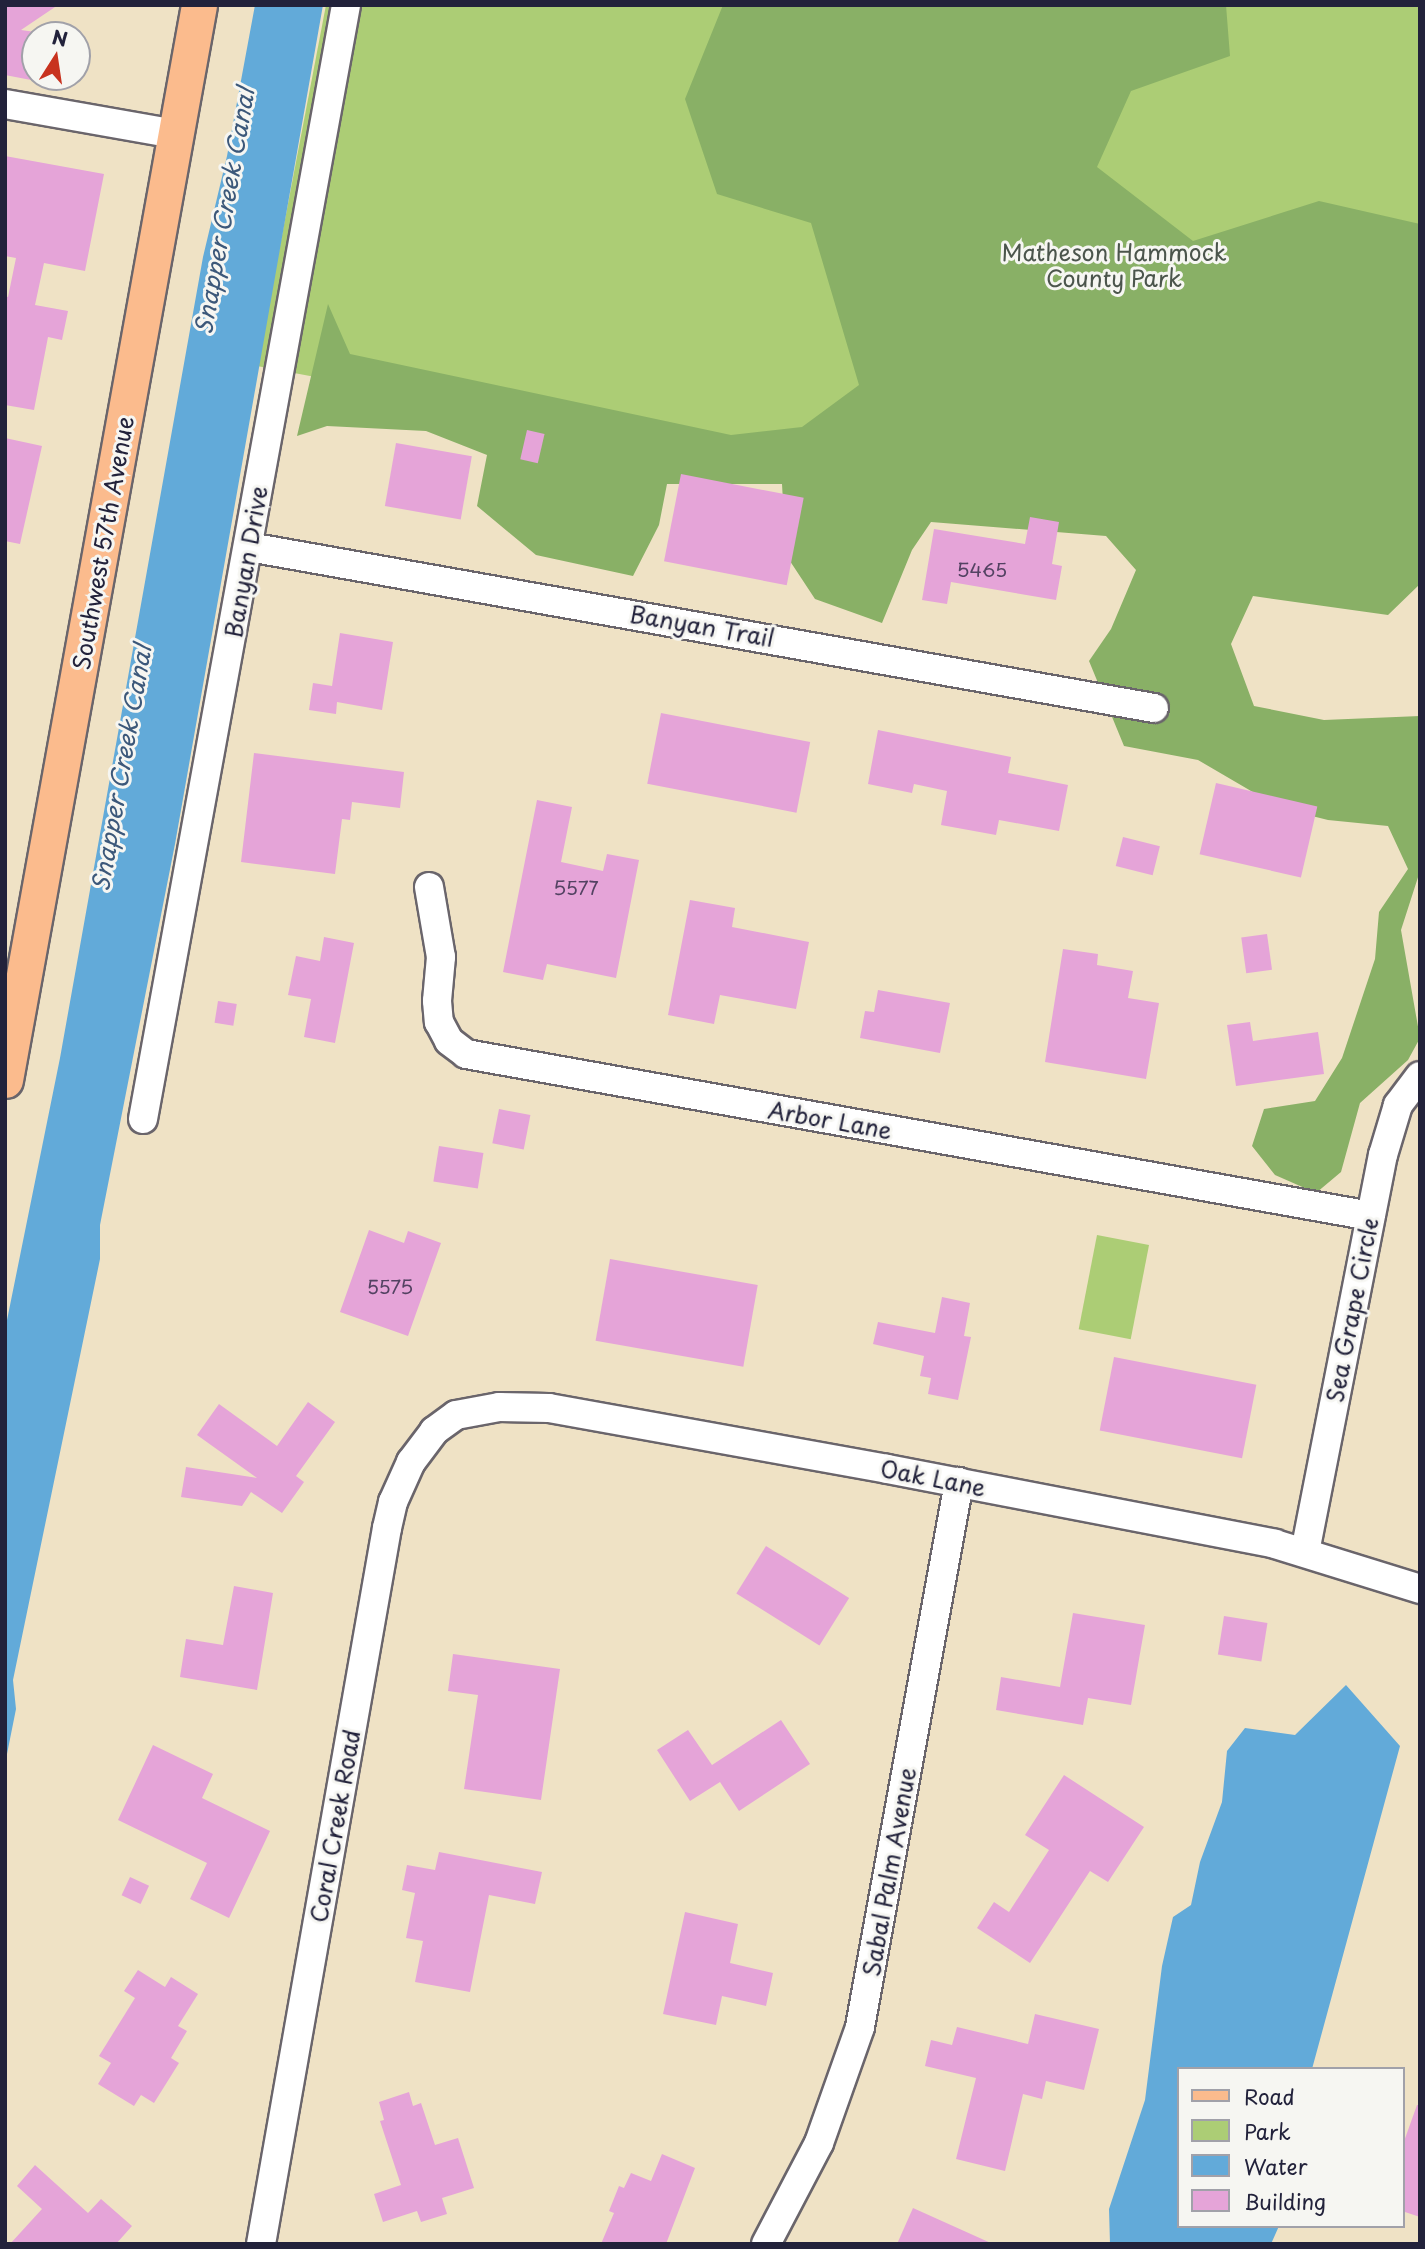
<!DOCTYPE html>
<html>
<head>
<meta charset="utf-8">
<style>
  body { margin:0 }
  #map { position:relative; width:1425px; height:2249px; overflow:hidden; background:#efe2c5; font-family:"Playpen Sans",sans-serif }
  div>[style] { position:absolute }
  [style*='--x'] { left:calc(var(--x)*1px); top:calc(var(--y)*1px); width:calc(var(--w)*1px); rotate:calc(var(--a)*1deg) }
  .green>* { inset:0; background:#accd75; transform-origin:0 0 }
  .forest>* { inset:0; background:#89b066 }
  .water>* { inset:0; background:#62aad9 }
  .building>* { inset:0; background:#e5a4d8; transform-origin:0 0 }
  .roads { filter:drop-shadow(2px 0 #6a656b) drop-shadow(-2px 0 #6a656b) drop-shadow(0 2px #6a656b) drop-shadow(0 -2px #6a656b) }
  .minor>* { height:28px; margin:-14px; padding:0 14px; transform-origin:14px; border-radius:14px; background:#fff }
  .major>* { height:35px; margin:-17.5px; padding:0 17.5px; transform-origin:17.5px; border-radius:17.5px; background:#fbbb8d }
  span { translate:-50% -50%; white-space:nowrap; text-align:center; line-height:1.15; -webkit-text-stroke:6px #f6f6f2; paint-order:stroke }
  .number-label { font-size:19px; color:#534262 }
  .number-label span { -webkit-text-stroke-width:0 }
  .park-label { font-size:23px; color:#4b554c }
  .street-label { font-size:23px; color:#22223b }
  .water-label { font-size:24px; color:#3c587a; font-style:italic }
  .frame { position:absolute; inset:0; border:7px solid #22223b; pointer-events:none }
  .legend { position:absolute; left:1177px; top:2067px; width:228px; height:161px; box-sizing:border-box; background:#f6f6f2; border:2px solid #a1a1a9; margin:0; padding:9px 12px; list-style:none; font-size:21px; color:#22223b }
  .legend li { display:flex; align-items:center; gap:14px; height:35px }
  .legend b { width:35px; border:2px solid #a1a1a9 }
  .north { position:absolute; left:21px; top:21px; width:70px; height:70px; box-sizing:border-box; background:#f6f6f2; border:2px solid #a1a1a9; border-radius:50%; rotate:12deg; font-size:19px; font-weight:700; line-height:28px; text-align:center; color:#22223b }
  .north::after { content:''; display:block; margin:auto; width:24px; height:32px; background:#c8321e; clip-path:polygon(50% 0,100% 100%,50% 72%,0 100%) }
</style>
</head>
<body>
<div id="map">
  <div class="green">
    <i style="clip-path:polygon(326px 5px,1420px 5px,1420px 485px,1087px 523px,257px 366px)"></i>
    <i style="left:1097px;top:1235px;width:53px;height:96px;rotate:11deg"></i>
  </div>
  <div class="forest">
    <i style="clip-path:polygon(723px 5px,1226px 5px,1230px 56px,1131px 91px,1097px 167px,1193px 241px,1319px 201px,1420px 224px,1420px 584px,1388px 615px,1253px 596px,1231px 644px,1254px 706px,1324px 720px,1420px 716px,1420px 871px,1401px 930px,1420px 1038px,1408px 1060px,1360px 1103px,1341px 1172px,1316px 1193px,1275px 1175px,1252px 1146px,1264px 1109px,1315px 1101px,1342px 1058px,1375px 959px,1379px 912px,1408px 869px,1388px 826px,1328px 820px,1280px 808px,1198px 760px,1124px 746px,1089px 661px,1111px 629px,1136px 570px,1106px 536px,931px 522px,912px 550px,882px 623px,815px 599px,786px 555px,782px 484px,667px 484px,659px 525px,633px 576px,536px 555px,477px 506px,487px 455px,426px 431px,327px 426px,297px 436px,328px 304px,350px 354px,731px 435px,802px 427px,859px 385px,811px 223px,717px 194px,685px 99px)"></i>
  </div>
  <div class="water">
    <i style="clip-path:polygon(255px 5px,323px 5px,175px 844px,100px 1225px,100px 1259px,13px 1680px,16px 1709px,5px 1764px,5px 1330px,60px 1058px,203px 257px,227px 156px)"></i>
    <i style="clip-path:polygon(1346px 1685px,1400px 1746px,1312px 2069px,1178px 2069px,1178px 2226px,1279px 2226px,1271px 2244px,1110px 2244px,1109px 2209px,1145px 2100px,1162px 1966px,1173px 1917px,1191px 1905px,1200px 1862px,1222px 1802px,1227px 1751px,1245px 1728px,1295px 1735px)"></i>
  </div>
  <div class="building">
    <i style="clip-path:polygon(5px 5px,58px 5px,21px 30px,35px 32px,31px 80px,5px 75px)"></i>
    <i style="clip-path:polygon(5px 156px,104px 174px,85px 271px,44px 263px,35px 305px,68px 311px,62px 340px,48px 337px,34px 410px,5px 405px,5px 296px,8px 297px,16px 258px,5px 256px)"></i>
    <i style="left:527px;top:430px;width:18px;height:30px;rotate:13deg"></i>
    <i style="clip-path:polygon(5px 438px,42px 446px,20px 544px,5px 541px)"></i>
    <i style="left:396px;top:443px;width:77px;height:64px;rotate:10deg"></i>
    <i style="left:681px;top:474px;width:125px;height:89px;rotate:11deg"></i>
    <i style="clip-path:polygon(1030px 517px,1059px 522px,1052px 564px,1062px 566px,1056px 600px,951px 582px,947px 604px,922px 600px,934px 529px,1025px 544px)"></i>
    <i style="clip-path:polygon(340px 633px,393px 642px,382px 710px,337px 702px,336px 714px,309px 710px,313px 683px,332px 686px)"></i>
    <i style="left:661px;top:713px;width:152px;height:72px;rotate:11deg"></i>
    <i style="clip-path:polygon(878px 730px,1011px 757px,1008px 773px,1068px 785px,1059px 831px,999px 820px,996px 835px,941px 825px,947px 791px,914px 784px,912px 793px,868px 784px)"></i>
    <i style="clip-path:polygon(254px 753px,404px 772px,400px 808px,352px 802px,350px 820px,342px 819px,335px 874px,241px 862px)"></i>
    <i style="left:1216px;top:783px;width:104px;height:73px;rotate:13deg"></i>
    <i style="clip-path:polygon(537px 800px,572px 807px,561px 862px,603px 871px,607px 854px,639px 860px,616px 978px,547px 964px,543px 980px,503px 972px)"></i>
    <i style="left:1123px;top:837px;width:38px;height:30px;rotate:14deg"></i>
    <i style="clip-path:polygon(690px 900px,735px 908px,732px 927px,809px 942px,796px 1009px,720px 995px,714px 1024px,668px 1015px)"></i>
    <i style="left:1267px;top:934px;width:36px;height:26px;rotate:82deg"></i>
    <i style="clip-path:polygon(324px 937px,354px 943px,335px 1043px,304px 1037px,311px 999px,288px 995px,296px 956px,320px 961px)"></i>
    <i style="clip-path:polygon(1063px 949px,1098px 954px,1097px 965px,1133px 971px,1128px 998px,1159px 1003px,1146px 1079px,1045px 1062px)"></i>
    <i style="clip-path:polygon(878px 990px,950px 1003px,940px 1053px,860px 1038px,865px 1011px,874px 1012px)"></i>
    <i style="left:218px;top:1001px;width:19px;height:22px;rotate:9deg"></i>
    <i style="clip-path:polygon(1250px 1022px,1253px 1041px,1318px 1032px,1324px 1074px,1236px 1086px,1227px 1025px)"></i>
    <i style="left:499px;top:1109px;width:32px;height:35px;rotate:11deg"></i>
    <i style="left:439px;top:1146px;width:45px;height:36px;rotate:9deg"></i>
    <i style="clip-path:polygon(369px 1230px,404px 1243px,408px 1231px,441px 1243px,408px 1336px,340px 1312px)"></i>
    <i style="left:610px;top:1259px;width:150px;height:83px;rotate:10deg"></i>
    <i style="clip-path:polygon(942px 1297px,970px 1303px,964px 1336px,971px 1337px,958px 1400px,928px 1394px,931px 1378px,920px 1376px,924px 1356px,873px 1344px,878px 1322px,935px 1333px)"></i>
    <i style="left:1114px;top:1357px;width:145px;height:75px;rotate:11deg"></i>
    <i style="clip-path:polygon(308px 1402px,335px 1422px,296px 1476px,304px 1482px,282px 1513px,251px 1492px,242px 1506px,181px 1497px,186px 1467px,257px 1478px,197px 1435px,219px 1404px,277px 1446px)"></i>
    <i style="left:766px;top:1546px;width:98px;height:56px;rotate:32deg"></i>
    <i style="clip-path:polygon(234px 1586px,273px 1593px,257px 1690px,180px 1677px,186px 1639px,223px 1645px)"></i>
    <i style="clip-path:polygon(1073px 1613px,1145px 1625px,1131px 1705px,1088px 1698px,1083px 1725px,996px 1710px,1001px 1677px,1060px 1687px)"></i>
    <i style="left:1224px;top:1616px;width:44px;height:39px;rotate:9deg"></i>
    <i style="clip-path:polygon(453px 1654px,560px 1669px,541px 1800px,464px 1789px,478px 1695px,448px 1691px)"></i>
    <i style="clip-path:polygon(781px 1720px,810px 1764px,739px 1811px,720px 1782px,690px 1801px,657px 1750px,688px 1730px,712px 1765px)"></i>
    <i style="clip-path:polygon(153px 1745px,213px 1774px,202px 1798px,270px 1831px,229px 1918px,190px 1899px,207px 1863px,118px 1820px)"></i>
    <i style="clip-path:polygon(1064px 1775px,1144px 1827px,1108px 1882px,1090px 1871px,1030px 1963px,977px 1928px,994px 1902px,1009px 1912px,1049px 1850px,1025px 1835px)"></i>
    <i style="clip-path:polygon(439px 1852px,542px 1872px,535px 1904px,489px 1895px,470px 1992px,415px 1982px,423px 1941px,406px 1938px,415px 1893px,402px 1890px,407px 1865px,435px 1870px)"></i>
    <i style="left:130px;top:1877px;width:21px;height:20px;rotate:25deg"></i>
    <i style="clip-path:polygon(685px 1912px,738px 1924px,730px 1963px,773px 1973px,766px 2006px,722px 1996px,716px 2025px,663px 2014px)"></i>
    <i style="clip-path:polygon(138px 1970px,165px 1987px,171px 1977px,198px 1994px,178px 2026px,187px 2031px,171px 2058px,179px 2063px,154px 2103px,141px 2095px,134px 2106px,98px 2084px,111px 2063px,99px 2056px,135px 1998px,124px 1991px)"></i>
    <i style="clip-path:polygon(1035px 2014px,1099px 2029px,1084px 2090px,1046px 2081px,1042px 2099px,1023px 2094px,1005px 2171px,956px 2159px,976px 2078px,925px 2066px,931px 2040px,952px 2045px,957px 2027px,1028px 2044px)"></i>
    <i style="clip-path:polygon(409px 2092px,413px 2106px,421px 2103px,435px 2145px,458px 2138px,474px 2188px,442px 2198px,447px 2214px,421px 2222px,417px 2211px,383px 2222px,374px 2194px,401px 2185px,380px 2121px,384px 2120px,379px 2102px)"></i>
    <i style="clip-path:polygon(1417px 2105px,1420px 2105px,1420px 2217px,1402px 2211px,1402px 2147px)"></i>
    <i style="clip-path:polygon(662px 2154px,695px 2168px,666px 2244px,601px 2244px,614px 2213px,609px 2211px,619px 2186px,624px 2188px,631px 2173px,651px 2181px)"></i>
    <i style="clip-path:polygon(35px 2165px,88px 2213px,101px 2199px,132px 2226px,116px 2244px,10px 2244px,42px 2209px,17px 2186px)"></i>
    <i style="clip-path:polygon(913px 2208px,993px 2244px,897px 2244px)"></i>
  </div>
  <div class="roads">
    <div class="minor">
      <i style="--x:5;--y:104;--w:174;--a:10"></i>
      <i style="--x:249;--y:547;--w:919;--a:10.09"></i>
      <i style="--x:429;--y:887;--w:71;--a:80.3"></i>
      <i style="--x:441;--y:957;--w:44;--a:95.2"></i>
      <i style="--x:437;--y:1001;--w:21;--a:85"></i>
      <i style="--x:439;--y:1022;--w:21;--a:62"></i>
      <i style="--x:449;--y:1041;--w:21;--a:37"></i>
      <i style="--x:466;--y:1054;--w:919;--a:10.15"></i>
      <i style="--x:143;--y:1119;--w:1132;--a:-79.67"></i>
      <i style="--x:1305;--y:1552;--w:405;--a:-78.9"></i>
      <i style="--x:1383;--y:1155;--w:52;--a:-73.3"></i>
      <i style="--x:1398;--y:1105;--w:36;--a:-53"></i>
      <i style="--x:261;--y:2244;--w:727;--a:-80.02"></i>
      <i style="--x:387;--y:1528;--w:27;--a:-77"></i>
      <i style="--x:393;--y:1502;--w:44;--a:-65.8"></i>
      <i style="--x:411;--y:1462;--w:39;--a:-53"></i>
      <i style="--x:434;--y:1431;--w:27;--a:-36"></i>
      <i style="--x:456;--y:1415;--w:44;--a:-10.5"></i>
      <i style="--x:499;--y:1407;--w:50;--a:1.1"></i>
      <i style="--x:549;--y:1408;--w:343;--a:10.2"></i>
      <i style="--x:887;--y:1469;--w:395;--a:10.9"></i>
      <i style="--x:1275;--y:1544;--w:152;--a:17.2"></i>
      <i style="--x:766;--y:2244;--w:114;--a:-62.3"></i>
      <i style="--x:819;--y:2143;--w:123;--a:-70.5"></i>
      <i style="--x:860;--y:2027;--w:554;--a:-79.7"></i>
    </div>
    <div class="major">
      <i style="--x:5;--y:1080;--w:1092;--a:-79.77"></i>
    </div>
  </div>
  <div class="number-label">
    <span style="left:982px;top:570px">5465</span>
    <span style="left:576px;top:888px">5577</span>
    <span style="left:390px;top:1287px">5575</span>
  </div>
  <div class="park-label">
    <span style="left:1114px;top:265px">Matheson Hammock<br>County Park</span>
  </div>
  <div class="street-label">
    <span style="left:103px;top:543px;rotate:-80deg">Southwest 57th Avenue</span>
    <span style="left:246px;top:562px;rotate:-80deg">Banyan Drive</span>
    <span style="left:702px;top:626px;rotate:10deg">Banyan Trail</span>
    <span style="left:830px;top:1120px;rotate:10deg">Arbor Lane</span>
    <span style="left:1352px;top:1310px;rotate:-79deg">Sea Grape Circle</span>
    <span style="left:933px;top:1478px;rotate:11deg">Oak Lane</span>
    <span style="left:335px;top:1826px;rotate:-80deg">Coral Creek Road</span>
    <span style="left:889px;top:1872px;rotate:-80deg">Sabal Palm Avenue</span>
  </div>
  <div class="water-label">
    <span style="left:224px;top:211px;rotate:-80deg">Snapper Creek Canal</span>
    <span style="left:121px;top:768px;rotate:-80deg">Snapper Creek Canal</span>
  </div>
  <div class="frame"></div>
  <ul class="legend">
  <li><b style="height:9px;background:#fbbb8d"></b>Road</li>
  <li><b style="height:19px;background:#accd75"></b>Park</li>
  <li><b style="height:19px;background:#62aad9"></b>Water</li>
  <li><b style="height:19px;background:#e5a4d8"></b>Building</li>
  </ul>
  <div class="north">N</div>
</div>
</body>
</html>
